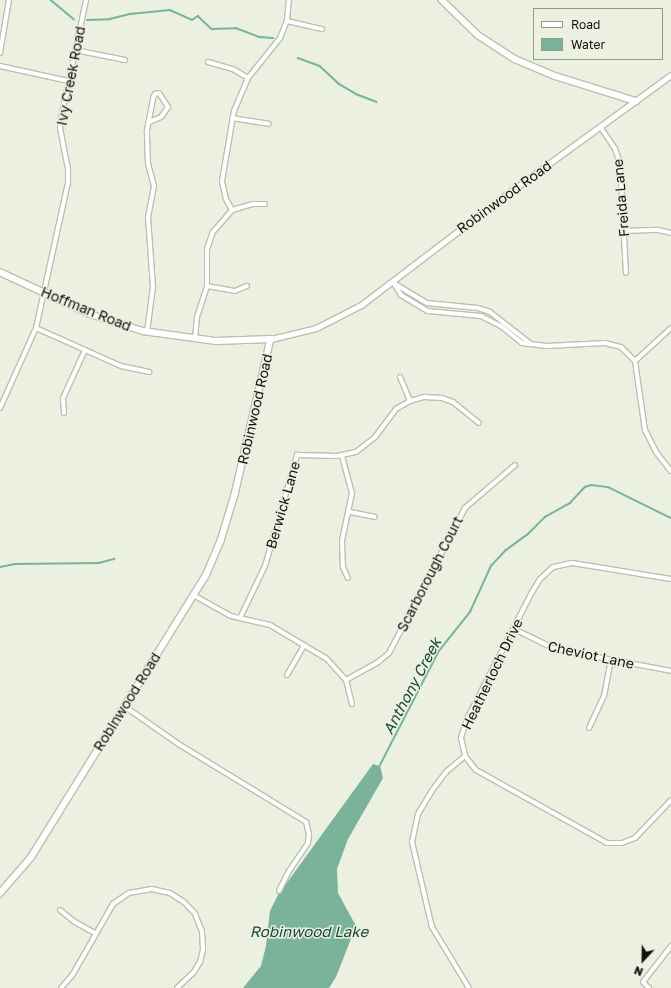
<!DOCTYPE html>
<html>
<head>
<meta charset="utf-8">
<style>
  body { margin:0 }
  #map { position:relative; width:671px; height:988px; overflow:hidden; background:#ebf0e1; font-family:"Golos Text",sans-serif }
  div>[style] { position:absolute }
  [style*='--x'] { left:calc(var(--x)*1px); top:calc(var(--y)*1px); width:calc(var(--w)*1px); rotate:calc(var(--a)*1deg) }
  .water>* { inset:0; background:#7ab29a }
  .stream>* { height:1.5px; margin:-0.75px; padding:0 0.75px; transform-origin:0.75px; border-radius:0.75px; background:#7ab29a }
  .roads { filter:drop-shadow(1px 0 #bbc0b1) drop-shadow(-1px 0 #bbc0b1) drop-shadow(0 1px #bbc0b1) drop-shadow(0 -1px #bbc0b1) }
  .minor>* { height:4px; margin:-2px; padding:0 2px; transform-origin:2px; border-radius:2px; background:#fff }
  .tertiary>* { height:5px; margin:-2.5px; padding:0 2.5px; transform-origin:2.5px; border-radius:2.5px; background:#fff }
  .secondary>* { height:5.5px; margin:-2.75px; padding:0 2.75px; transform-origin:2.75px; border-radius:2.75px; background:#fff }
  span { translate:-50% -50%; white-space:nowrap; text-align:center; line-height:1.15; -webkit-text-stroke:3px #ebf0e1; paint-order:stroke }
  .street-label { font-size:14px; color:#11130e }
  .water-label { font-size:15px; color:#194837; font-style:italic }
  .legend { position:absolute; left:533px; top:8px; width:130px; height:52px; box-sizing:border-box; background:#ebf0e1; border:1px solid #94988d; margin:0; padding:5px 7px; list-style:none; font-size:12px; color:#11130e }
  .legend li { display:flex; align-items:center; gap:8px; height:20px }
  .legend b { width:20px; border:1px solid #94988d }
  .north { position:absolute; left:623px; top:940px; width:40px; height:40px; -webkit-text-stroke:3px #ebf0e1; paint-order:stroke; rotate:202deg; font-size:11px; font-weight:700; line-height:16px; text-align:center; color:#11130e }
  .north::after { content:''; display:block; margin:auto; width:14px; height:18px; background:#11130e; clip-path:polygon(50% 0,100% 100%,50% 72%,0 100%) }
</style>
</head>
<body>
<div id="map">
  <div class="water">
    <i style="clip-path:polygon(373px 764px,380px 766px,383px 778px,348px 839px,337px 869px,338px 893px,356px 926px,336px 977px,329px 988px,243px 988px,261px 966px,266px 946px,270px 911px,278px 895px)"></i>
  </div>
  <div class="stream">
    <i style="--x:51;--y:0;--w:30;--a:40"></i>
    <i style="--x:87;--y:20;--w:23;--a:-2"></i>
    <i style="--x:110;--y:19;--w:21;--a:-14"></i>
    <i style="--x:130;--y:14;--w:40;--a:-5.7"></i>
    <i style="--x:170;--y:10;--w:24;--a:24"></i>
    <i style="--x:192;--y:20;--w:7;--a:-34"></i>
    <i style="--x:198;--y:16;--w:19;--a:43"></i>
    <i style="--x:212;--y:29;--w:24;--a:-2"></i>
    <i style="--x:236;--y:28;--w:25;--a:21"></i>
    <i style="--x:259;--y:37;--w:14;--a:4"></i>
    <i style="--x:298;--y:58;--w:23;--a:20"></i>
    <i style="--x:320;--y:66;--w:26;--a:43"></i>
    <i style="--x:339;--y:84;--w:20;--a:30"></i>
    <i style="--x:356;--y:94;--w:22;--a:21"></i>
    <i style="--x:0;--y:567;--w:15;--a:-11"></i>
    <i style="--x:15;--y:564;--w:84;--a:-0.7"></i>
    <i style="--x:99;--y:563;--w:16;--a:-15"></i>
    <i style="--x:379;--y:767;--w:131;--a:-62.7"></i>
    <i style="--x:439;--y:651;--w:50;--a:-51.5"></i>
    <i style="--x:470;--y:612;--w:51;--a:-65.5"></i>
    <i style="--x:491;--y:566;--w:22;--a:-47"></i>
    <i style="--x:506;--y:550;--w:26;--a:-36"></i>
    <i style="--x:527;--y:535;--w:25;--a:-45"></i>
    <i style="--x:545;--y:517;--w:29;--a:-29"></i>
    <i style="--x:570;--y:503;--w:22;--a:-47"></i>
    <i style="--x:585;--y:487;--w:6;--a:-18"></i>
    <i style="--x:591;--y:485;--w:17;--a:7"></i>
    <i style="--x:608;--y:487;--w:70;--a:26.2"></i>
  </div>
  <div class="roads">
    <div class="minor">
      <i style="--x:287;--y:21;--w:36;--a:13"></i>
      <i style="--x:75;--y:50;--w:51;--a:11.3"></i>
      <i style="--x:0;--y:53;--w:54;--a:-80.4"></i>
      <i style="--x:208;--y:62;--w:26;--a:16"></i>
      <i style="--x:233;--y:69;--w:17;--a:31"></i>
      <i style="--x:0;--y:66;--w:70;--a:12.4"></i>
      <i style="--x:232;--y:118;--w:37;--a:9"></i>
      <i style="--x:601;--y:128;--w:25;--a:56"></i>
      <i style="--x:615;--y:149;--w:15;--a:70"></i>
      <i style="--x:620;--y:163;--w:110;--a:86.9"></i>
      <i style="--x:232;--y:210;--w:13;--a:-119"></i>
      <i style="--x:226;--y:199;--w:18;--a:-103"></i>
      <i style="--x:222;--y:181;--w:71;--a:-80.3"></i>
      <i style="--x:234;--y:111;--w:36;--a:-67"></i>
      <i style="--x:248;--y:78;--w:51;--a:-51.3"></i>
      <i style="--x:280;--y:38;--w:18;--a:-68"></i>
      <i style="--x:287;--y:21;--w:21;--a:-85"></i>
      <i style="--x:625;--y:231;--w:33;--a:-2"></i>
      <i style="--x:658;--y:230;--w:13;--a:13"></i>
      <i style="--x:393;--y:282;--w:15;--a:58"></i>
      <i style="--x:401;--y:295;--w:31;--a:31"></i>
      <i style="--x:428;--y:311;--w:53;--a:5.4"></i>
      <i style="--x:481;--y:316;--w:22;--a:27"></i>
      <i style="--x:501;--y:326;--w:27;--a:39"></i>
      <i style="--x:522;--y:343;--w:25;--a:7"></i>
      <i style="--x:547;--y:346;--w:58;--a:-3"></i>
      <i style="--x:605;--y:343;--w:16;--a:14"></i>
      <i style="--x:621;--y:347;--w:20;--a:45"></i>
      <i style="--x:635;--y:361;--w:70;--a:81.8"></i>
      <i style="--x:645;--y:430;--w:25;--a:63"></i>
      <i style="--x:656;--y:452;--w:24;--a:52"></i>
      <i style="--x:395;--y:284;--w:37;--a:31"></i>
      <i style="--x:427;--y:303;--w:51;--a:5.6"></i>
      <i style="--x:478;--y:308;--w:13;--a:18"></i>
      <i style="--x:490;--y:312;--w:52;--a:38"></i>
      <i style="--x:207;--y:286;--w:28;--a:10"></i>
      <i style="--x:235;--y:291;--w:13;--a:-23"></i>
      <i style="--x:36;--y:328;--w:93;--a:24.1"></i>
      <i style="--x:121;--y:366;--w:29;--a:12"></i>
      <i style="--x:147;--y:332;--w:45;--a:-82.4"></i>
      <i style="--x:153;--y:287;--w:70;--a:-94.1"></i>
      <i style="--x:148;--y:217;--w:32;--a:-79"></i>
      <i style="--x:154;--y:186;--w:23;--a:-105"></i>
      <i style="--x:148;--y:164;--w:34;--a:-92"></i>
      <i style="--x:147;--y:130;--w:33;--a:-79"></i>
      <i style="--x:153;--y:98;--w:4;--a:-63"></i>
      <i style="--x:155;--y:94;--w:4;--a:-14"></i>
      <i style="--x:159;--y:93;--w:17;--a:57"></i>
      <i style="--x:168;--y:107;--w:12;--a:125"></i>
      <i style="--x:161;--y:117;--w:13;--a:157"></i>
      <i style="--x:195;--y:339;--w:22;--a:-85"></i>
      <i style="--x:197;--y:317;--w:33;--a:-72"></i>
      <i style="--x:207;--y:286;--w:37;--a:-90"></i>
      <i style="--x:207;--y:249;--w:18;--a:-71"></i>
      <i style="--x:213;--y:232;--w:29;--a:-49"></i>
      <i style="--x:232;--y:210;--w:22;--a:-16"></i>
      <i style="--x:253;--y:204;--w:12;--a:0"></i>
      <i style="--x:635;--y:361;--w:49;--a:-42.5"></i>
      <i style="--x:400;--y:377;--w:26;--a:67"></i>
      <i style="--x:0;--y:408;--w:88;--a:-65.8"></i>
      <i style="--x:36;--y:328;--w:148;--a:-77.6"></i>
      <i style="--x:68;--y:183;--w:14;--a:-90"></i>
      <i style="--x:68;--y:169;--w:42;--a:-101"></i>
      <i style="--x:60;--y:128;--w:10;--a:-84"></i>
      <i style="--x:61;--y:118;--w:121;--a:-78"></i>
      <i style="--x:64;--y:413;--w:15;--a:-94"></i>
      <i style="--x:63;--y:398;--w:53;--a:-65.4"></i>
      <i style="--x:342;--y:456;--w:38;--a:75"></i>
      <i style="--x:352;--y:493;--w:49;--a:101.8"></i>
      <i style="--x:342;--y:541;--w:26;--a:88"></i>
      <i style="--x:343;--y:567;--w:12;--a:66"></i>
      <i style="--x:350;--y:512;--w:25;--a:11"></i>
      <i style="--x:671;--y:579;--w:100;--a:-170.8"></i>
      <i style="--x:572;--y:563;--w:19;--a:168"></i>
      <i style="--x:553;--y:567;--w:18;--a:137"></i>
      <i style="--x:540;--y:579;--w:17;--a:121"></i>
      <i style="--x:531;--y:594;--w:140;--a:117.1"></i>
      <i style="--x:467;--y:719;--w:20;--a:108"></i>
      <i style="--x:461;--y:738;--w:18;--a:77"></i>
      <i style="--x:465;--y:756;--w:18;--a:52"></i>
      <i style="--x:476;--y:770;--w:150;--a:29.1"></i>
      <i style="--x:607;--y:843;--w:15;--a:0"></i>
      <i style="--x:622;--y:843;--w:14;--a:-21"></i>
      <i style="--x:635;--y:838;--w:52;--a:-46.5"></i>
      <i style="--x:195;--y:596;--w:41;--a:29.1"></i>
      <i style="--x:231;--y:616;--w:40;--a:13"></i>
      <i style="--x:270;--y:625;--w:66;--a:30.8"></i>
      <i style="--x:327;--y:659;--w:28;--a:48"></i>
      <i style="--x:346;--y:680;--w:25;--a:76"></i>
      <i style="--x:240;--y:618;--w:58;--a:-64.3"></i>
      <i style="--x:265;--y:566;--w:116;--a:-73.9"></i>
      <i style="--x:297;--y:455;--w:40;--a:1.4"></i>
      <i style="--x:337;--y:456;--w:19;--a:-12"></i>
      <i style="--x:356;--y:452;--w:24;--a:-38"></i>
      <i style="--x:375;--y:437;--w:35;--a:-53"></i>
      <i style="--x:396;--y:409;--w:16;--a:-30"></i>
      <i style="--x:410;--y:401;--w:15;--a:-16"></i>
      <i style="--x:424;--y:397;--w:18;--a:3"></i>
      <i style="--x:442;--y:398;--w:12;--a:20"></i>
      <i style="--x:453;--y:402;--w:33;--a:39"></i>
      <i style="--x:514;--y:629;--w:46;--a:26"></i>
      <i style="--x:555;--y:649;--w:118;--a:10.7"></i>
      <i style="--x:287;--y:675;--w:34;--a:-60"></i>
      <i style="--x:346;--y:680;--w:37;--a:-29"></i>
      <i style="--x:378;--y:662;--w:14;--a:-39"></i>
      <i style="--x:389;--y:653;--w:164;--a:-62.3"></i>
      <i style="--x:465;--y:508;--w:66;--a:-40.7"></i>
      <i style="--x:124;--y:706;--w:68;--a:34.9"></i>
      <i style="--x:180;--y:745;--w:148;--a:31.4"></i>
      <i style="--x:306;--y:822;--w:12;--a:76"></i>
      <i style="--x:309;--y:834;--w:9;--a:96"></i>
      <i style="--x:308;--y:843;--w:34;--a:124"></i>
      <i style="--x:289;--y:871;--w:22;--a:117"></i>
      <i style="--x:589;--y:728;--w:35;--a:-65"></i>
      <i style="--x:604;--y:696;--w:37;--a:-79"></i>
      <i style="--x:465;--y:756;--w:25;--a:140"></i>
      <i style="--x:446;--y:772;--w:21;--a:127"></i>
      <i style="--x:433;--y:789;--w:29;--a:121"></i>
      <i style="--x:418;--y:814;--w:29;--a:102"></i>
      <i style="--x:412;--y:842;--w:87;--a:76.8"></i>
      <i style="--x:432;--y:927;--w:71;--a:58.8"></i>
      <i style="--x:60;--y:910;--w:19;--a:39"></i>
      <i style="--x:75;--y:922;--w:23;--a:29"></i>
      <i style="--x:61;--y:988;--w:18;--a:-49"></i>
      <i style="--x:73;--y:974;--w:81;--a:-60.3"></i>
      <i style="--x:113;--y:904;--w:19;--a:-35"></i>
      <i style="--x:129;--y:893;--w:23;--a:-10"></i>
      <i style="--x:152;--y:889;--w:18;--a:13"></i>
      <i style="--x:170;--y:893;--w:17;--a:33"></i>
      <i style="--x:184;--y:902;--w:16;--a:47"></i>
      <i style="--x:195;--y:914;--w:18;--a:68"></i>
      <i style="--x:202;--y:931;--w:19;--a:87"></i>
      <i style="--x:203;--y:950;--w:12;--a:104"></i>
      <i style="--x:200;--y:962;--w:12;--a:121"></i>
      <i style="--x:194;--y:972;--w:23;--a:137"></i>
      <i style="--x:649;--y:988;--w:8;--a:-135"></i>
      <i style="--x:643;--y:982;--w:46;--a:-52.1"></i>
    </div>
    <div class="tertiary">
      <i style="--x:271;--y:339;--w:46;--a:-13.7"></i>
      <i style="--x:316;--y:328;--w:51;--a:-27.1"></i>
      <i style="--x:361;--y:305;--w:170;--a:-37.3"></i>
      <i style="--x:496;--y:202;--w:216;--a:-36"></i>
    </div>
    <div class="secondary">
      <i style="--x:442;--y:0;--w:50;--a:44.2"></i>
      <i style="--x:478;--y:35;--w:44;--a:33"></i>
      <i style="--x:515;--y:59;--w:43;--a:23"></i>
      <i style="--x:555;--y:76;--w:85;--a:17.2"></i>
      <i style="--x:0;--y:272;--w:99;--a:25"></i>
      <i style="--x:90;--y:314;--w:56;--a:17.8"></i>
      <i style="--x:143;--y:331;--w:74;--a:7.8"></i>
      <i style="--x:216;--y:341;--w:55;--a:-2.1"></i>
      <i style="--x:271;--y:339;--w:160;--a:103"></i>
      <i style="--x:235;--y:495;--w:48;--a:106.9"></i>
      <i style="--x:221;--y:541;--w:38;--a:113"></i>
      <i style="--x:206;--y:576;--w:331;--a:121.8"></i>
      <i style="--x:32;--y:857;--w:49;--a:130.9"></i>
    </div>
  </div>
  <div class="street-label">
    <span style="left:71px;top:76px;rotate:-79deg">Ivy Creek Road</span>
    <span style="left:504px;top:197px;rotate:-36deg">Robinwood Road</span>
    <span style="left:621px;top:198px;rotate:-95deg">Freida Lane</span>
    <span style="left:86px;top:309px;rotate:22deg">Hoffman Road</span>
    <span style="left:255px;top:409px;rotate:-77deg">Robinwood Road</span>
    <span style="left:283px;top:505px;rotate:-74deg">Berwick Lane</span>
    <span style="left:430px;top:574px;rotate:-63deg">Scarborough Court</span>
    <span style="left:591px;top:655px;rotate:12deg">Cheviot Lane</span>
    <span style="left:492px;top:674px;rotate:-64deg">Heatherloch Drive</span>
    <span style="left:127px;top:702px;rotate:-58deg">Robinwood Road</span>
  </div>
  <div class="water-label">
    <span style="left:412px;top:686px;rotate:-62deg">Anthony Creek</span>
    <span style="left:309px;top:932px">Robinwood Lake</span>
  </div>
  <ul class="legend">
  <li><b style="height:5px;background:#fff"></b>Road</li>
  <li><b style="height:11px;background:#7ab29a"></b>Water</li>
  </ul>
  <div class="north">N</div>
</div>
</body>
</html>
